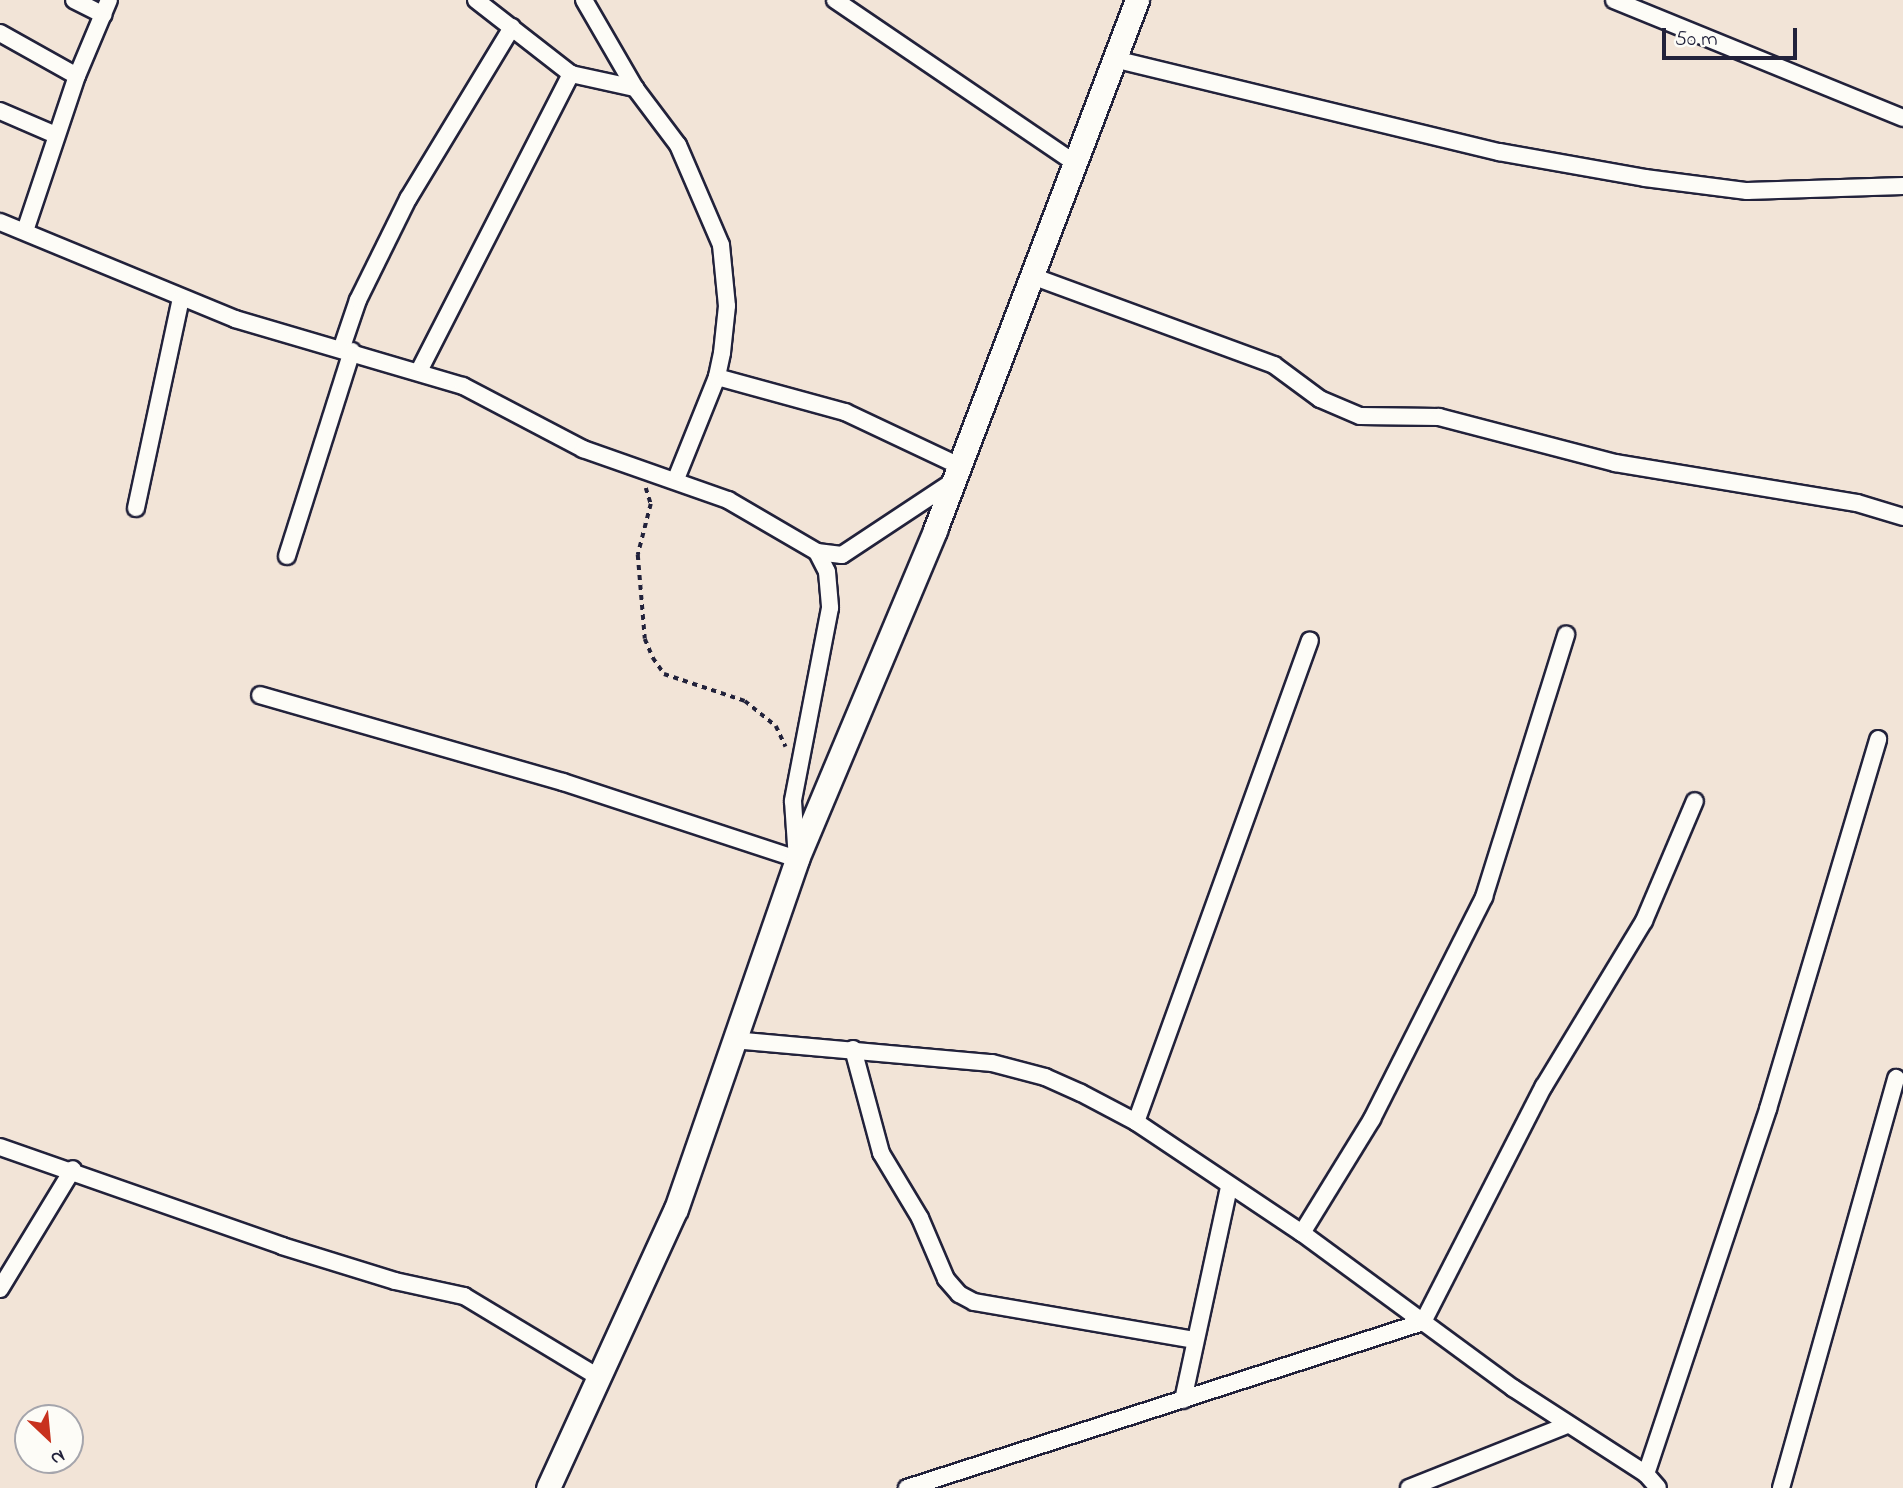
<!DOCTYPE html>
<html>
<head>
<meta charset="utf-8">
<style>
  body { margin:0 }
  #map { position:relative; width:1903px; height:1488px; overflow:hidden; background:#f2e4d7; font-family:"Indie Flower",sans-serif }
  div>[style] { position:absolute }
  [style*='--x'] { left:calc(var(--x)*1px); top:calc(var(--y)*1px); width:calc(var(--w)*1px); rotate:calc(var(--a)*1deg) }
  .path>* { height:3.5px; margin-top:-1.75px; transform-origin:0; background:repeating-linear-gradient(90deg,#22223b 0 5px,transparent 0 10px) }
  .roads { filter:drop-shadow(2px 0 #22223b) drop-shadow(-2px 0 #22223b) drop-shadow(0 2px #22223b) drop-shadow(0 -2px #22223b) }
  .street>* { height:16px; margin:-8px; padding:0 8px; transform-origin:8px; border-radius:8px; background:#fdfcf7 }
  .secondary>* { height:23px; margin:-11.5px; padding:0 11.5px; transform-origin:11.5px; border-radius:11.5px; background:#fdfcf7 }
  span { translate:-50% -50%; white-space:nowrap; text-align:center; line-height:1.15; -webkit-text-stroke:7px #fdfcf7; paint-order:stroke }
  .north { position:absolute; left:14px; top:1404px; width:70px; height:70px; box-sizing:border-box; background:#fdfcf7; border:2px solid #a5a5ac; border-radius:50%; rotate:154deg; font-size:19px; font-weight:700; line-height:28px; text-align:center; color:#22223b }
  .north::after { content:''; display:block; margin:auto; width:24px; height:32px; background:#c8321e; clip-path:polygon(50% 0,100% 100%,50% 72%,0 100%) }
  .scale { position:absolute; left:1662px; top:28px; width:135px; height:32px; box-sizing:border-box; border:4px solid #22223b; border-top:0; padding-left:9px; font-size:21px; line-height:24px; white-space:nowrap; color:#22223b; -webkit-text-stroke:5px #fdfcf7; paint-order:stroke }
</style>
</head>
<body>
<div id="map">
  <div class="path">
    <i style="--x:646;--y:488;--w:17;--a:73"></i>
    <i style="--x:651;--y:504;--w:53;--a:104.3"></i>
    <i style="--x:638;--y:555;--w:84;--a:85.2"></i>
    <i style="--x:645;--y:639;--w:21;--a:67"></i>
    <i style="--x:653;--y:658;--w:19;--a:55"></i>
    <i style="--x:664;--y:674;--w:85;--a:18.4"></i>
    <i style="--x:745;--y:701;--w:40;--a:39"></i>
    <i style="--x:776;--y:726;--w:23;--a:65"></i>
  </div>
  <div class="roads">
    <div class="street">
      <i style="--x:74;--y:0;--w:33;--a:27"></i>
      <i style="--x:476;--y:0;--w:120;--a:37.9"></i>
      <i style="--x:571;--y:74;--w:66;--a:12.3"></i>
      <i style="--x:584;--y:0;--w:102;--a:59.9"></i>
      <i style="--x:635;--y:88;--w:71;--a:53"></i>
      <i style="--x:678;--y:145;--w:109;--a:66.7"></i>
      <i style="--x:721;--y:245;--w:61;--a:84.4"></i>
      <i style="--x:727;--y:306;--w:47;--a:96.1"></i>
      <i style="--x:722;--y:353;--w:25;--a:102"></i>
      <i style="--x:717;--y:377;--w:110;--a:111.9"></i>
      <i style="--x:835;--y:0;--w:290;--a:34.2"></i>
      <i style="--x:1614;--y:0;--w:312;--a:22.2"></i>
      <i style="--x:0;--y:33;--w:88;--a:29.2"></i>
      <i style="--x:1114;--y:59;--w:396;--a:13.6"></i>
      <i style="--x:1499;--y:152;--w:148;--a:10.1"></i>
      <i style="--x:1645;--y:178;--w:103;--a:7.3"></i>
      <i style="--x:1747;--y:191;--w:156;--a:-1.8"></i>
      <i style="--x:0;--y:111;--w:61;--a:23.2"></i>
      <i style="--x:0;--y:222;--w:254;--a:22.4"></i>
      <i style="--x:235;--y:319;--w:238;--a:16.4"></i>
      <i style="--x:463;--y:386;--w:136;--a:27.7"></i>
      <i style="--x:583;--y:449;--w:154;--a:19.4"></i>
      <i style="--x:728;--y:500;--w:103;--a:30.3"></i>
      <i style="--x:817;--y:552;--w:22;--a:63"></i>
      <i style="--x:827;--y:572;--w:36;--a:85"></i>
      <i style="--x:830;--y:608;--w:197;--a:100.9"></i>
      <i style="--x:793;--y:801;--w:58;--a:86.1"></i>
      <i style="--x:797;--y:859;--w:246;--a:-161.8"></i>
      <i style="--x:563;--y:782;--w:315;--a:-164"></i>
      <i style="--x:25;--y:231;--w:163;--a:-71.5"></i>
      <i style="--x:77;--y:76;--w:82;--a:-67.2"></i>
      <i style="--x:1032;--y:276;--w:258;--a:20.2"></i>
      <i style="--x:1274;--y:365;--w:57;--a:36.5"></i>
      <i style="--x:1320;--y:399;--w:43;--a:23"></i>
      <i style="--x:1360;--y:416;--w:79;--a:0.7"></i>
      <i style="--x:1439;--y:417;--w:182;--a:14.6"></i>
      <i style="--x:1615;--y:463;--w:245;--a:9.4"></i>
      <i style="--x:1857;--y:503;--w:48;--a:16.9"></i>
      <i style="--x:342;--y:347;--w:50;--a:-71.2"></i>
      <i style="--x:358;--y:300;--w:113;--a:-63.7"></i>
      <i style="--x:408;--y:199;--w:201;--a:-58.8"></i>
      <i style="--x:419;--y:371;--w:334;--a:-62.9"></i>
      <i style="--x:717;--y:377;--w:133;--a:15.3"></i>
      <i style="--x:845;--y:412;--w:126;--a:25.3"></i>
      <i style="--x:136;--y:508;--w:215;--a:-77.9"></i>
      <i style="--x:817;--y:552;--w:25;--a:7"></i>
      <i style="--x:842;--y:555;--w:134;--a:-33.5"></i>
      <i style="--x:287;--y:556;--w:215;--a:-72.4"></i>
      <i style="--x:733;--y:1040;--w:260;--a:5.1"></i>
      <i style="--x:992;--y:1063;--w:55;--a:14.8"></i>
      <i style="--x:1045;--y:1077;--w:39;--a:24"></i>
      <i style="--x:1081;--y:1093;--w:62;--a:27.8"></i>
      <i style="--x:1136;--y:1122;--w:200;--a:33.8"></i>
      <i style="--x:1302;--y:1233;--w:262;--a:36.3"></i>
      <i style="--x:1513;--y:1388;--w:158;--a:32.9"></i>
      <i style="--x:1646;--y:1474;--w:18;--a:49"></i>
      <i style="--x:853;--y:1049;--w:108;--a:74.9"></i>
      <i style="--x:881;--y:1153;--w:76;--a:59"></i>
      <i style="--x:920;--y:1218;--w:66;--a:66.9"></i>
      <i style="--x:946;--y:1279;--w:20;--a:49"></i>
      <i style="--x:959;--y:1294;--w:17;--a:28"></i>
      <i style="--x:974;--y:1302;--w:224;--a:9.8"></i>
      <i style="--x:1136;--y:1122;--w:512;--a:-70.15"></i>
      <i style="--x:0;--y:1147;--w:299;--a:19.3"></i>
      <i style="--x:282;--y:1246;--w:118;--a:17.2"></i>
      <i style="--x:395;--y:1281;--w:71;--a:12.3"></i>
      <i style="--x:464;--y:1296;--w:159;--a:31.1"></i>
      <i style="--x:1302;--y:1233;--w:134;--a:-58.4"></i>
      <i style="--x:1372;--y:1119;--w:249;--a:-63.2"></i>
      <i style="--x:1484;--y:897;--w:275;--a:-72.6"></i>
      <i style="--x:0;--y:1289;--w:140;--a:-58.7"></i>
      <i style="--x:1183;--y:1400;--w:218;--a:-77.8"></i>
      <i style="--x:1646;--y:1474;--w:385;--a:-71.5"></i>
      <i style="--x:1768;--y:1109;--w:386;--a:-73.4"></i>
      <i style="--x:907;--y:1488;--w:542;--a:-17.83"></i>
      <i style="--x:1423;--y:1322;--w:265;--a:-62.9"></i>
      <i style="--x:1544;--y:1086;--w:193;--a:-58.8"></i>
      <i style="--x:1644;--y:921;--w:130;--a:-67"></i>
      <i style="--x:1409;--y:1488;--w:170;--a:-21.7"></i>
      <i style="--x:1781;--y:1488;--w:426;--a:-74.3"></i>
    </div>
    <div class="secondary">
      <i style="--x:548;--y:1488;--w:307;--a:-65.4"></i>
      <i style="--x:676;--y:1209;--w:370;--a:-70.9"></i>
      <i style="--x:797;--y:859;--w:357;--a:-67.2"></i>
      <i style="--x:935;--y:530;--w:567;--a:-69.14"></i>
    </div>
  </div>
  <div class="north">N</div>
  <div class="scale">50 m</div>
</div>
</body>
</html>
